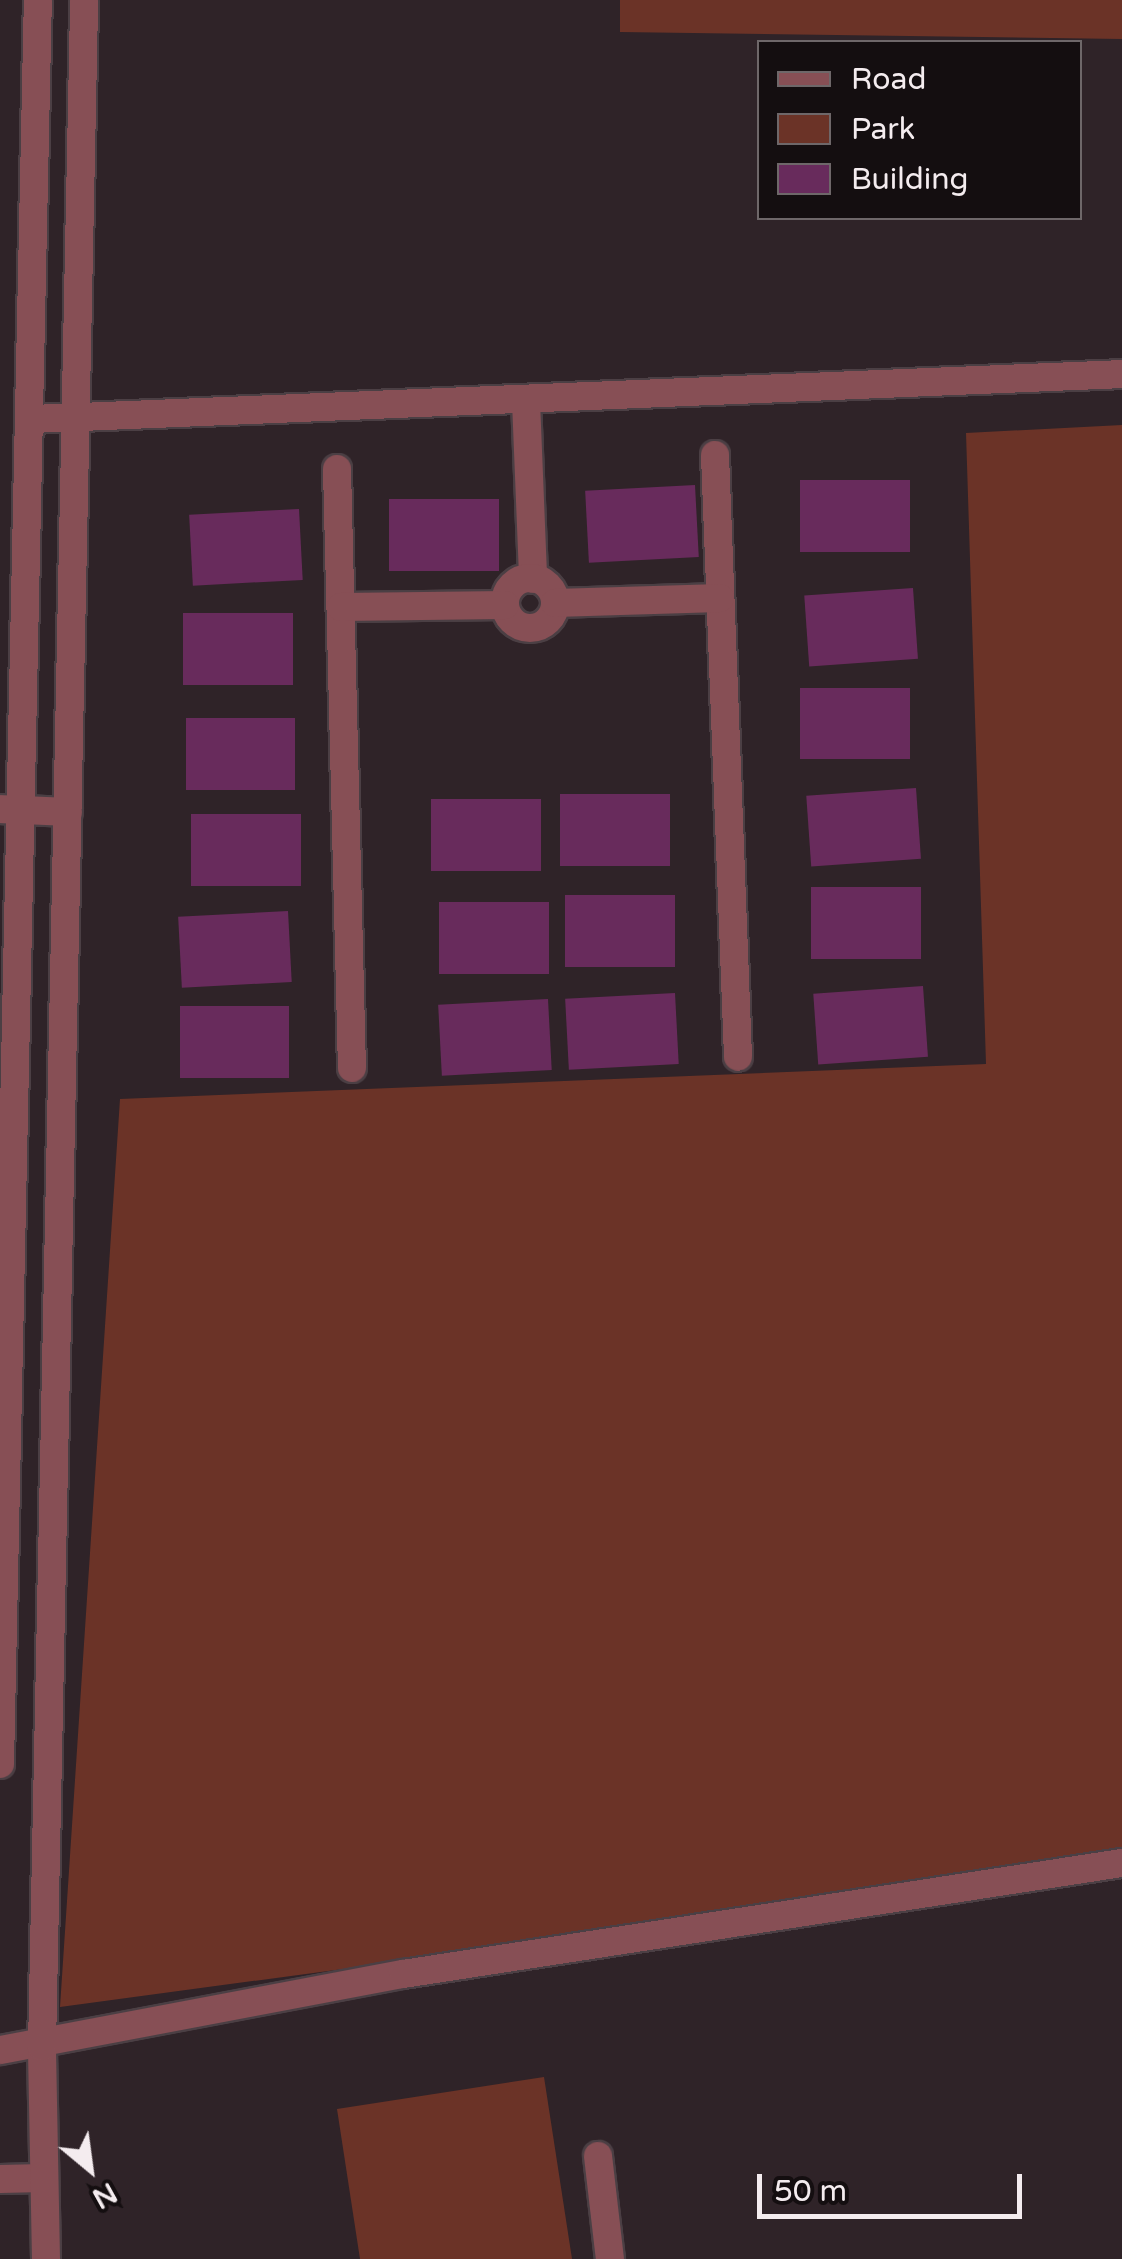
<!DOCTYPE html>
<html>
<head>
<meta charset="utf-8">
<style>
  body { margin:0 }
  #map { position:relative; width:1122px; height:2259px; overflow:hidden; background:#2f2328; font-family:"Varela Round",sans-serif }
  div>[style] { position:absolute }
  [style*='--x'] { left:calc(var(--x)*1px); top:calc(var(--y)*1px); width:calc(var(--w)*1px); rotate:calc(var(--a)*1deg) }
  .green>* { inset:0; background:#6b3327 }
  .building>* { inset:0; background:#682b5c; transform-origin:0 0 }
  .roads { filter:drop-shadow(2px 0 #4b3f44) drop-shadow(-2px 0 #4b3f44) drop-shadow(0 2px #4b3f44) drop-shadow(0 -2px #4b3f44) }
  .minor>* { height:28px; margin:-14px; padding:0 14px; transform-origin:14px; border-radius:14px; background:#874f55 }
  .minor>.ring { margin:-14px; padding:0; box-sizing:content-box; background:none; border:28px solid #874f55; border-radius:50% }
  .tertiary>* { height:28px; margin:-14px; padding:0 14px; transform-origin:14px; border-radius:14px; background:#874f55 }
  span { translate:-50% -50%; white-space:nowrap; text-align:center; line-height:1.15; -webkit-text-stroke:10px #140e10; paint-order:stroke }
  .legend { position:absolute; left:757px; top:40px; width:325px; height:180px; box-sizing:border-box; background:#140e10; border:2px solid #6e6769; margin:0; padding:12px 18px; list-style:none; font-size:30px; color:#f4ecef }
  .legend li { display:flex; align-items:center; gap:20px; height:50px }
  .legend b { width:50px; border:2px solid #6e6769 }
  .north { position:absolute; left:40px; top:2119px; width:100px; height:100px; -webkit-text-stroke:8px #140e10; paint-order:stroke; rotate:151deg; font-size:28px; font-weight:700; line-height:40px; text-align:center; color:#f4ecef }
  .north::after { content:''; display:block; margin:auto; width:35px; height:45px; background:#f4ecef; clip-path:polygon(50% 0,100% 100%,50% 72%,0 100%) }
  .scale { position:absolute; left:757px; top:2174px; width:265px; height:45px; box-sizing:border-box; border:5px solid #f4ecef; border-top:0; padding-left:12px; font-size:30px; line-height:35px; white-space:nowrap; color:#f4ecef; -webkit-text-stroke:8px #140e10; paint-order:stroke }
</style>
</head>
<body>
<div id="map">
  <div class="green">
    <i style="clip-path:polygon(620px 0,1122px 0,1122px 39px,620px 32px)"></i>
    <i style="clip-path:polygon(1122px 425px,1122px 1864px,60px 2007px,120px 1099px,986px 1064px,966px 433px)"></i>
    <i style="clip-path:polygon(544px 2077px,572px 2259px,360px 2259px,337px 2109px)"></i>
  </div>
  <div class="building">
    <i style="left:800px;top:480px;width:110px;height:72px"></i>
    <i style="left:695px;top:485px;width:72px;height:110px;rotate:87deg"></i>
    <i style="left:389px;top:499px;width:110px;height:72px"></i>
    <i style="left:299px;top:509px;width:71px;height:110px;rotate:87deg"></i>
    <i style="left:913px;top:588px;width:71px;height:109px;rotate:86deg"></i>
    <i style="left:183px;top:613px;width:110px;height:72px"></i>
    <i style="left:800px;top:688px;width:110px;height:71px"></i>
    <i style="left:186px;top:718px;width:109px;height:72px"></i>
    <i style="left:916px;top:788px;width:71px;height:110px;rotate:86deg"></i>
    <i style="left:560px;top:794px;width:110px;height:72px"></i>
    <i style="left:431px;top:799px;width:110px;height:72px"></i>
    <i style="left:191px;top:814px;width:110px;height:72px"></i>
    <i style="left:811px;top:887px;width:110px;height:72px"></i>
    <i style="left:565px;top:895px;width:110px;height:72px"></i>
    <i style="left:439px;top:902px;width:110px;height:72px"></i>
    <i style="left:288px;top:911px;width:71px;height:110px;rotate:87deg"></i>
    <i style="left:923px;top:986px;width:71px;height:110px;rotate:86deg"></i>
    <i style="left:675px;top:993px;width:71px;height:110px;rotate:87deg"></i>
    <i style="left:548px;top:999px;width:71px;height:110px;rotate:87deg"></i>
    <i style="left:180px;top:1006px;width:109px;height:72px"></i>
  </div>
  <div class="roads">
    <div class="minor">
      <i style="--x:526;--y:401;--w:178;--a:87.7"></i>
      <i style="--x:32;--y:419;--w:1091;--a:-2.36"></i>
      <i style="--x:715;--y:455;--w:602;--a:87.81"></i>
      <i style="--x:337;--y:469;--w:599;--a:88.57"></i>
      <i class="ring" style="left:505px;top:578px;width:22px;height:22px"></i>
      <i style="--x:555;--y:603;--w:165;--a:-1.7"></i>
      <i style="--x:341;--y:607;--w:164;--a:-0.7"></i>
      <i style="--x:0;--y:809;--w:68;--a:2.5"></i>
      <i style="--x:0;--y:2050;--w:410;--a:-10.7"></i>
      <i style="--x:403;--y:1974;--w:728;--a:-8.78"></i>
      <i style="--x:598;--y:2156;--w:104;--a:83.4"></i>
    </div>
    <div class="tertiary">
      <i style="--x:0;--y:1764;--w:1764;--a:-88.77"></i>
      <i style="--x:0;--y:2179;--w:44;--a:-1.3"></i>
      <i style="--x:46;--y:2259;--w:212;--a:-91.1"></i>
      <i style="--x:42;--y:2047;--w:2047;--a:-88.82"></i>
    </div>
  </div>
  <ul class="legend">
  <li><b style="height:12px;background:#874f55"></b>Road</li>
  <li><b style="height:28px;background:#6b3327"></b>Park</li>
  <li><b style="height:28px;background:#682b5c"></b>Building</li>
  </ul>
  <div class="north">N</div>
  <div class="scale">50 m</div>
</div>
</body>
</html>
